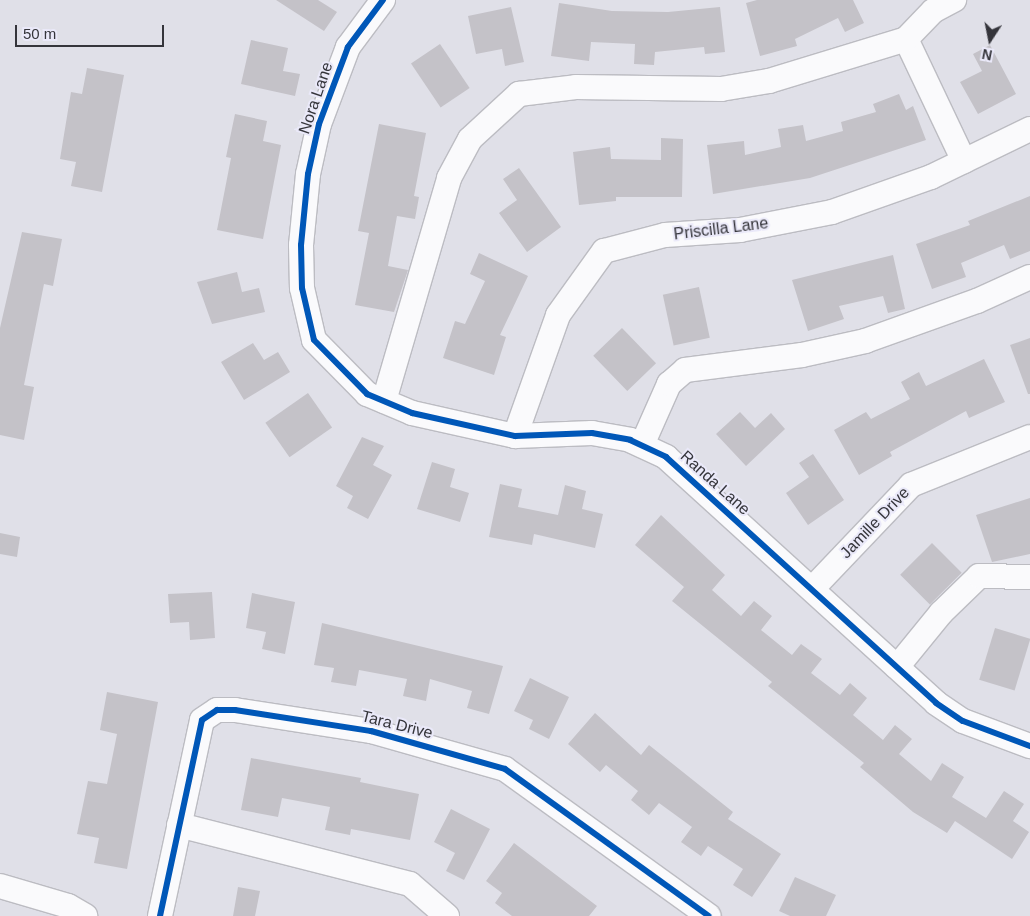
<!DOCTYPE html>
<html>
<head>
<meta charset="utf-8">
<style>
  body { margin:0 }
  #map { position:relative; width:1030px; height:916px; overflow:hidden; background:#e0e0e8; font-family:Helvetica,sans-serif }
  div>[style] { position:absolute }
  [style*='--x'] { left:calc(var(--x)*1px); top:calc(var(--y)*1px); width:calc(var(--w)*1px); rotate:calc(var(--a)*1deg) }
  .building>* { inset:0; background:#c4c2c8; transform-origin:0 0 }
  .roads { filter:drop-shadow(1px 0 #bcbcc2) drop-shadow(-1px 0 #bcbcc2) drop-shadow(0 1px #bcbcc2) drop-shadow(0 -1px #bcbcc2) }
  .minor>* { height:24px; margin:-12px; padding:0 12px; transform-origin:12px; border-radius:12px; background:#fafafc }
  .cycleway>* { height:6px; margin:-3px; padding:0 3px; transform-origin:3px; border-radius:3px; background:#0057b8 }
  span { translate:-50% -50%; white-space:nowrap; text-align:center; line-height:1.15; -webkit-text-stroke:4px #eae9f9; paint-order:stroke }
  .street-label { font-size:16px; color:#35353b }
  .north { position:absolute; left:965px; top:15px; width:50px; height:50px; -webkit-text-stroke:4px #eae9f9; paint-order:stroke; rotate:191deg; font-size:14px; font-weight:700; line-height:20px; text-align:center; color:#35353b }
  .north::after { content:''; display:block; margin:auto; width:18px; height:22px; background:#35353b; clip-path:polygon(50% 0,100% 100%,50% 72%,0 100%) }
  .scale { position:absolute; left:15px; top:25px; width:149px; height:22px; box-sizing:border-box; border:2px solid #35353b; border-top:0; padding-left:6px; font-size:15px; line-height:18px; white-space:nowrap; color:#35353b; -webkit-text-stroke:4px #eae9f9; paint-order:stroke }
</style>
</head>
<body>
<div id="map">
  <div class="building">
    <i style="clip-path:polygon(276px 0,318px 0,337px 12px,324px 31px)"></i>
    <i style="clip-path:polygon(757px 0,853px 0,864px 23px,845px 32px,838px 18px,795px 39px,797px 46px,760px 56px,746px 3px)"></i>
    <i style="clip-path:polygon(559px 3px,612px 11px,668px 12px,720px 7px,725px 52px,705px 54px,704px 47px,655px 52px,654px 65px,634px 64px,635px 44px,591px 42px,589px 61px,551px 56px)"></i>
    <i style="clip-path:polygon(511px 7px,524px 62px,505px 66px,502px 49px,476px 54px,468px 16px)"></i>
    <i style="clip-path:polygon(251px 40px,288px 48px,283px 71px,300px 74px,295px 96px,241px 84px)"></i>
    <i style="left:440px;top:44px;width:53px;height:35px;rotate:56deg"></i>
    <i style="clip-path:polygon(990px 45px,1016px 94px,978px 114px,960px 82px,982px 71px,973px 54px)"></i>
    <i style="clip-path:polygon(87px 68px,124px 75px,102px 192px,71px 186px,76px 162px,60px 159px,71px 92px,82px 94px)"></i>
    <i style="clip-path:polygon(899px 94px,906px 110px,913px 106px,926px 140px,810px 178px,713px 194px,707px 145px,744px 141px,745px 155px,781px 147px,778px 129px,803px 125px,806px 141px,843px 131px,841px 122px,876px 112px,873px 104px)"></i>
    <i style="clip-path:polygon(235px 114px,267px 121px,263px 141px,281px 145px,263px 239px,217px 230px,231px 158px,226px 157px)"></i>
    <i style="clip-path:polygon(379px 124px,426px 133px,414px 196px,419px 197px,415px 219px,397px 216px,388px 266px,408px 270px,394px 312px,355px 305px,369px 233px,358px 231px)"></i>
    <i style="clip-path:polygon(661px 138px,683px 139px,682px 197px,616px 197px,616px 201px,579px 205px,573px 152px,610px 147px,611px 159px,661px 160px)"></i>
    <i style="clip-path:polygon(519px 168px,561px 227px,527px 252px,499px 213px,517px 200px,503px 179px)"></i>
    <i style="clip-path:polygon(1030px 196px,1030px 251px,1010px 259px,1004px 245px,961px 263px,966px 277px,932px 289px,916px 244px,970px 225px,968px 221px)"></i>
    <i style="clip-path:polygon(22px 232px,62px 239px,53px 286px,44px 284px,24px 385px,34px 387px,24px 440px,0 435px,0 328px)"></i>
    <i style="clip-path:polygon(479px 253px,528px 276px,500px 335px,506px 337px,494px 375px,443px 358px,455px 321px,465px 324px,485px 281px,470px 274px)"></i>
    <i style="clip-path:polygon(893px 255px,905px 309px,888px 313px,883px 296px,839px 306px,844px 319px,808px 331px,792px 280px)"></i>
    <i style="clip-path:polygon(237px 272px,242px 292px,259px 288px,265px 312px,212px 324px,197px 282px)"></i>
    <i style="left:699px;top:287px;width:52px;height:37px;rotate:78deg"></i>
    <i style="left:622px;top:328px;width:49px;height:40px;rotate:46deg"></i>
    <i style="clip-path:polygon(1030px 338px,1030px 394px,1028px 394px,1010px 345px)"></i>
    <i style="clip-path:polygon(253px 343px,264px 360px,278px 352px,290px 372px,244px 400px,221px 362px)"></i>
    <i style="clip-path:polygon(984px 359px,1005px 402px,969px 418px,966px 411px,890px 452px,892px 456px,859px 475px,834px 430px,866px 412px,871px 419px,910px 399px,901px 382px,919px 372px,926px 386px)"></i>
    <i style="left:308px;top:393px;width:42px;height:52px;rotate:55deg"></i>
    <i style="clip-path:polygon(740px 412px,755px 428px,771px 413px,785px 429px,746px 466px,716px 434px)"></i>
    <i style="clip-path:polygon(362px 437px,384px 446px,373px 465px,392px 475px,368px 519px,347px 508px,353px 496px,336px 486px)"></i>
    <i style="clip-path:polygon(813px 454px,844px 500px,808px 525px,786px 493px,809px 477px,799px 463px)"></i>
    <i style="clip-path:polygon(432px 462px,455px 469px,450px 487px,469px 493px,460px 522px,417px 509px)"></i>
    <i style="clip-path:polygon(500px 484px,522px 489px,518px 507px,558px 515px,565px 485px,586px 491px,582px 509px,603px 514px,595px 548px,534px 534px,532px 545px,489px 537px)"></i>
    <i style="clip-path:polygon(1030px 498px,1030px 554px,992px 562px,976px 515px)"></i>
    <i style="clip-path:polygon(661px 515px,725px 575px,712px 590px,741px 616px,754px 601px,772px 616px,761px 630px,792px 655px,801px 644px,822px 659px,811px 673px,840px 695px,850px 683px,867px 698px,853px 715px,883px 740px,895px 725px,912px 739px,899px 754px,931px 781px,942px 763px,964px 777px,952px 797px,986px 818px,1004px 791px,1024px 804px,1013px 821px,1029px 832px,1012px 859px,955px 821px,947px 833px,913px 812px,860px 767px,864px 763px,768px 686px,772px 682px,672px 601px,684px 587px,635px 545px)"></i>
    <i style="clip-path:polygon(0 533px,20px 537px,17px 557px,0 554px)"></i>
    <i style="left:932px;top:543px;width:42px;height:45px;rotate:45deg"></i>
    <i style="clip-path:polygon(212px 592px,215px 638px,190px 640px,189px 622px,170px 623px,168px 594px)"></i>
    <i style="clip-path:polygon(252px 593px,295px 602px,285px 654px,262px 649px,266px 632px,246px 628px)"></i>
    <i style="clip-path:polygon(322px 623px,503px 666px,489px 714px,467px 708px,472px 691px,430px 679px,426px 701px,403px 696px,407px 679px,359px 670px,356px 686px,331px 682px,334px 668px,314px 665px)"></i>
    <i style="left:995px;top:628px;width:37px;height:54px;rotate:17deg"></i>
    <i style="clip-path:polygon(530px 678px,569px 697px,549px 739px,529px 729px,533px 720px,514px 711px)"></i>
    <i style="clip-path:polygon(107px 692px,158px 702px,127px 869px,94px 863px,99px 838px,77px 834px,88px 781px,107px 784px,117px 734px,100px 730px)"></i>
    <i style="clip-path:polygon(595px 713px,641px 755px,649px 745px,733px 812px,728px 819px,781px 854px,752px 897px,733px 885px,743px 869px,708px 846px,701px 856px,681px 842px,692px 827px,659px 803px,649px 815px,631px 800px,638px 791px,606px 765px,600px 772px,568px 744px)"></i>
    <i style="clip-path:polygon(251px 758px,361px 778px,360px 782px,419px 794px,410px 840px,351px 829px,350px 835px,325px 830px,330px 807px,282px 798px,278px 817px,241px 810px)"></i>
    <i style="clip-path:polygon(451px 809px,490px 829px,464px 880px,446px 871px,455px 853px,434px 842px)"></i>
    <i style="clip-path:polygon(514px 843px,597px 906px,589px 916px,512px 916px,495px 903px,502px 893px,486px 881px)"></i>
    <i style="clip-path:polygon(795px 877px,836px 895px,826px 916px,790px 916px,779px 911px)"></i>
    <i style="clip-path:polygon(238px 887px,260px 891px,255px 916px,233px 916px)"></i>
  </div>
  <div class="roads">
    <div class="minor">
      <i style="--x:383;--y:0;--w:59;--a:126.7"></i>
      <i style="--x:348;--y:47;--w:82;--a:110.6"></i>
      <i style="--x:319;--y:124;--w:51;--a:102.4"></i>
      <i style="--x:308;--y:174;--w:71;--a:95.6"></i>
      <i style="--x:301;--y:245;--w:43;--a:88.7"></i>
      <i style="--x:302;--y:288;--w:53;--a:77"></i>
      <i style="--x:314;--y:340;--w:76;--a:45.5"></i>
      <i style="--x:367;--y:394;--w:49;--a:22.9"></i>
      <i style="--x:412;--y:413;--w:106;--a:12.6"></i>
      <i style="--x:515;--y:436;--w:77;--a:-2.2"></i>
      <i style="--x:592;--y:433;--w:39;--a:10"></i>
      <i style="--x:630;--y:440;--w:40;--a:25"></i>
      <i style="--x:666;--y:457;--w:365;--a:42.3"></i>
      <i style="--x:936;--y:703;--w:32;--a:34"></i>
      <i style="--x:963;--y:721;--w:72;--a:20.5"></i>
      <i style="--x:906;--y:39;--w:135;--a:64.6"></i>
      <i style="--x:384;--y:401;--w:232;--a:-73.7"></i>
      <i style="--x:449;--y:178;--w:44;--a:-61.7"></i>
      <i style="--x:470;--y:139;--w:67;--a:-42.6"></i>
      <i style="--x:519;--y:94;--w:57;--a:-7"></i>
      <i style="--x:576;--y:87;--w:145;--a:0.8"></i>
      <i style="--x:721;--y:89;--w:49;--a:-9.5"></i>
      <i style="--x:769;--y:81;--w:143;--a:-17"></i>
      <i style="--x:906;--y:39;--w:39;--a:-46"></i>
      <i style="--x:933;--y:11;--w:24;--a:-28"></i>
      <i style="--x:515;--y:436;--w:128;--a:-70.4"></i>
      <i style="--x:558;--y:315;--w:79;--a:-54.3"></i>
      <i style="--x:604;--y:251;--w:63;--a:-14.7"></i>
      <i style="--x:665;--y:235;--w:75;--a:-3.8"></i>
      <i style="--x:740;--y:230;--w:94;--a:-11.1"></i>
      <i style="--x:832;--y:212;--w:105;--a:-19.5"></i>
      <i style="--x:931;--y:177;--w:110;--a:-25.9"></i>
      <i style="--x:642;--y:445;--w:67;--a:-66.1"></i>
      <i style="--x:669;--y:384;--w:21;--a:-41"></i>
      <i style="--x:685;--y:370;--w:118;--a:-7.3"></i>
      <i style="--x:802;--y:355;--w:65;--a:-12.5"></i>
      <i style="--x:865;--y:341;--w:119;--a:-19.7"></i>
      <i style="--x:977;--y:301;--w:58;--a:-24.4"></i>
      <i style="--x:812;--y:589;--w:144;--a:-46.4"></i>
      <i style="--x:911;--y:485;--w:128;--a:-22"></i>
      <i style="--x:897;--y:667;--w:70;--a:-50.8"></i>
      <i style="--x:941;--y:613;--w:53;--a:-44.2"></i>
      <i style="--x:979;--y:576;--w:51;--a:1.1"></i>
      <i style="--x:179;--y:825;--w:238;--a:14.3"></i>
      <i style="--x:410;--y:884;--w:49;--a:40.9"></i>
      <i style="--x:0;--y:886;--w:71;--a:16.4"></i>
      <i style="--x:68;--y:906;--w:20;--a:30"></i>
      <i style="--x:160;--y:916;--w:200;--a:-77.9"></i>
      <i style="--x:202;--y:720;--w:18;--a:-34"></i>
      <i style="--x:217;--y:710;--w:18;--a:0"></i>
      <i style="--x:235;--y:710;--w:138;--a:8.8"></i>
      <i style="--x:371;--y:731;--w:139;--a:15.8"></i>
      <i style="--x:505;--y:769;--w:251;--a:35.8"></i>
    </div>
  </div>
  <div class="cycleway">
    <i style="--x:383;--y:0;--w:59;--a:126.7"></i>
    <i style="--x:348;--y:47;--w:82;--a:110.6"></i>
    <i style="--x:319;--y:124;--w:51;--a:102.4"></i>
    <i style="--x:308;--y:174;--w:71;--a:95.6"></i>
    <i style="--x:301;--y:245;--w:43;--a:88.7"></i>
    <i style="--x:302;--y:288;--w:53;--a:77"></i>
    <i style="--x:314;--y:340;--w:76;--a:45.5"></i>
    <i style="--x:367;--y:394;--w:49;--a:22.9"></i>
    <i style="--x:412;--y:413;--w:106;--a:12.6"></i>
    <i style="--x:515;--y:436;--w:77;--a:-2.2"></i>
    <i style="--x:592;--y:433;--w:39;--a:10"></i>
    <i style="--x:630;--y:440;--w:40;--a:25"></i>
    <i style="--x:666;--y:457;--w:365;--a:42.3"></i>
    <i style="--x:936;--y:703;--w:32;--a:34"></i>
    <i style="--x:963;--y:721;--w:72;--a:20.5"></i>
    <i style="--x:160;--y:916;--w:200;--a:-77.9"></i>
    <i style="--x:202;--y:720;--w:18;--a:-34"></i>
    <i style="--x:217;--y:710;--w:18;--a:0"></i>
    <i style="--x:235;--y:710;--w:138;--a:8.8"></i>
    <i style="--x:371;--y:731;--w:139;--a:15.8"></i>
    <i style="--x:505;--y:769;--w:251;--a:35.8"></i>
  </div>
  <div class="street-label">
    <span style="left:316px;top:98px;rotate:-71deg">Nora Lane</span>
    <span style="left:721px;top:229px;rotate:-7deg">Priscilla Lane</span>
    <span style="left:715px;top:483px;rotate:42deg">Randa Lane</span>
    <span style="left:875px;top:523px;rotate:-46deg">Jamille Drive</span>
    <span style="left:397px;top:725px;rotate:14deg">Tara Drive</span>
  </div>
  <div class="north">N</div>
  <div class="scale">50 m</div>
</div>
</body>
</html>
